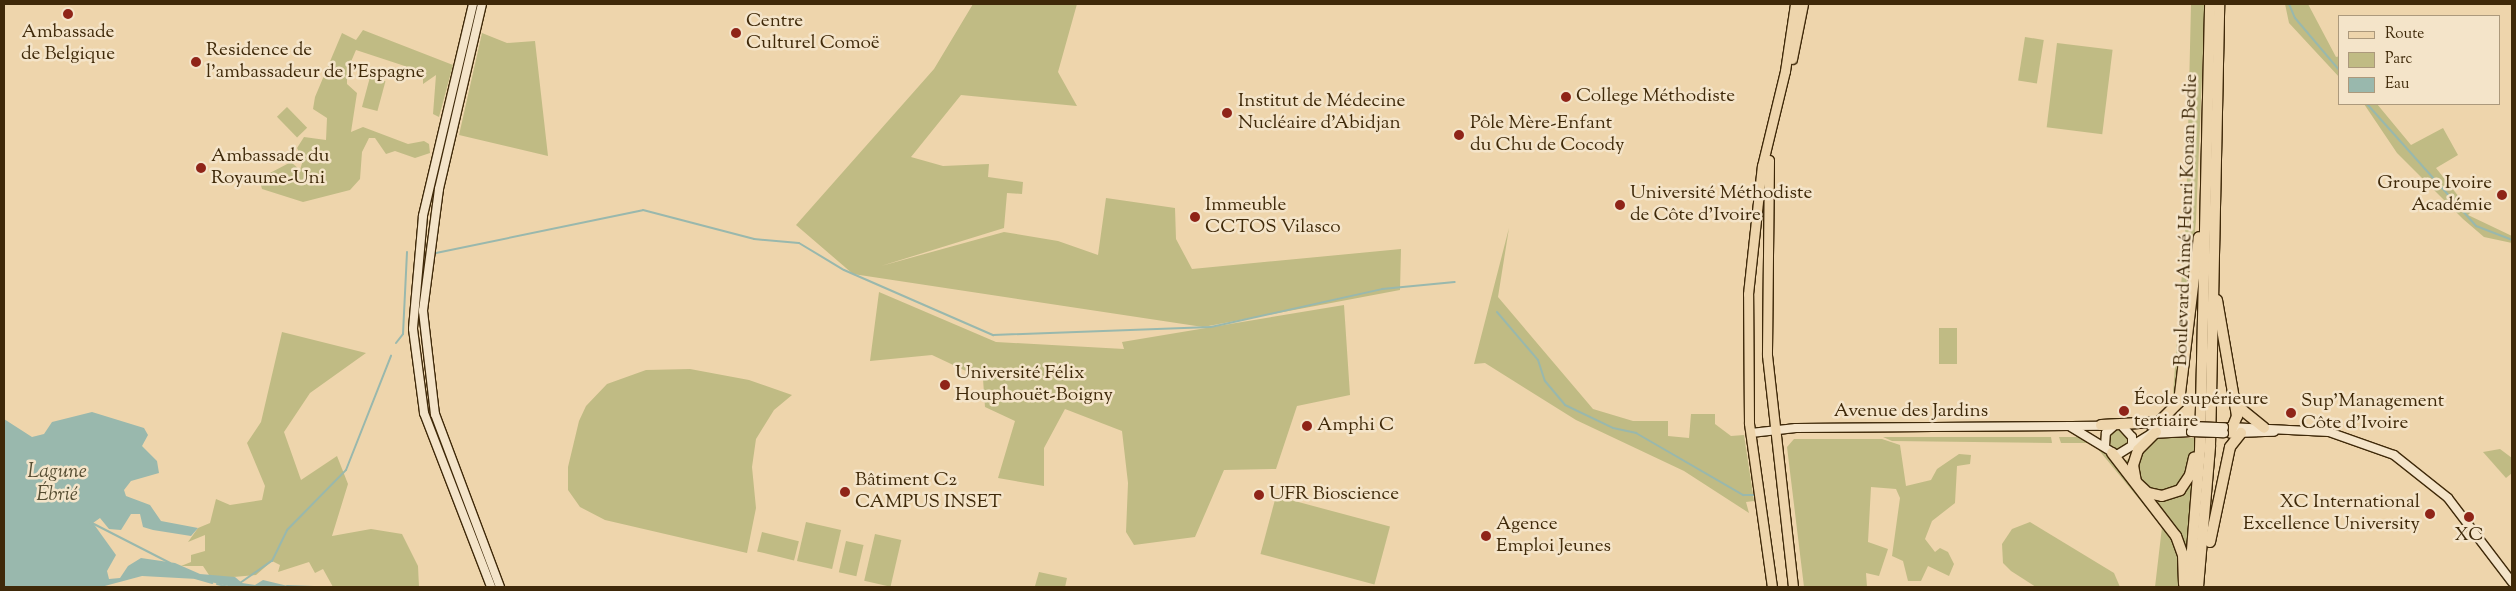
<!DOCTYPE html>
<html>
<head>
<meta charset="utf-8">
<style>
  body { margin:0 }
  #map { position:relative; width:2516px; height:591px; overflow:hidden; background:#eed5ac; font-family:"Sorts Mill Goudy",serif }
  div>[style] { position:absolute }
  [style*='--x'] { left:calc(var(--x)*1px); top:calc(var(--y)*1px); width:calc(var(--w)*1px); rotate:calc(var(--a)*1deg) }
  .green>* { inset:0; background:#c0bb84; transform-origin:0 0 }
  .round { border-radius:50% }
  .water>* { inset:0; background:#99b8ad }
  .stream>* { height:2px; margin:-1px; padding:0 1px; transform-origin:1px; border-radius:1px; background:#99b8ad }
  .roads { filter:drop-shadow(1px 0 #3f2909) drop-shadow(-1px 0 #3f2909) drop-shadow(0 1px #3f2909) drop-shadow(0 -1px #3f2909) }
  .secondary>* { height:8px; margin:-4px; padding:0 4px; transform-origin:4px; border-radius:4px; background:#f4e4c9 }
  .primary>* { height:9px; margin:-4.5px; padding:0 4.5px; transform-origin:4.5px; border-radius:4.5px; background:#eed5ac }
  .motorway>* { height:10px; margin:-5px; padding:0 5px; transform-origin:5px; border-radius:5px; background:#eed5ac }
  .bridges { filter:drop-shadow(1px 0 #3f2909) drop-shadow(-1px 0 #3f2909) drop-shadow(0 1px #3f2909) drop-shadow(0 -1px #3f2909) }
  .secondary-bridge>* { height:8px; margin:-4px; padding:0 4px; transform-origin:4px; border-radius:4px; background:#f4e4c9 }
  .dots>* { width:14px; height:14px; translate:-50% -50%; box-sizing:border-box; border:2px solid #f4e4c9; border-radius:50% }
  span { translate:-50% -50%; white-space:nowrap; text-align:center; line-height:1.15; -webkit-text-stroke:5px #f4e4c9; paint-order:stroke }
  .poi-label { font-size:19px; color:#3f2909 }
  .left { translate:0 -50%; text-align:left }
  .right { translate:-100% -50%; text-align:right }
  .street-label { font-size:19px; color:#3f2909 }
  .water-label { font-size:20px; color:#564d32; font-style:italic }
  .frame { position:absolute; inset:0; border:5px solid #3f2909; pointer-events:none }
  .legend { position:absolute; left:2338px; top:15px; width:162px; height:90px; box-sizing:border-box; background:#f4e4c9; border:1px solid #ac997c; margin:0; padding:6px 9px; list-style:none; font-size:15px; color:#3f2909 }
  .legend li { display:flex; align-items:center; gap:10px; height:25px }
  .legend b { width:25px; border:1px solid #ac997c }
</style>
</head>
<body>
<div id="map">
  <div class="green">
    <i style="clip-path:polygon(973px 4px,1077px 4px,1058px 72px,1077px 106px,961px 95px,911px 157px,943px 166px,989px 164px,988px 177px,1023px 182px,1022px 194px,1007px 193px,1004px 228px,881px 266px,1004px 232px,1058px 241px,1098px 255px,1106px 198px,1175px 208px,1176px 239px,1192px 269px,1401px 249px,1400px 290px,1203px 327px,853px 274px,796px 225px,934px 69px)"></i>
    <i style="clip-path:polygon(2191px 4px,2205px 4px,2196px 221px,2180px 392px,2172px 407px,2186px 220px)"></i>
    <i style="clip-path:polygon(2285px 4px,2308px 4px,2336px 57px,2340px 56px,2340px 78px,2289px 23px)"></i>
    <i style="clip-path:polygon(363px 30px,453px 65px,439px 117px,433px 114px,436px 75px,423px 84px,423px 72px,356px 50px,347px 71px,347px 84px,357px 93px,351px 132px,363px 127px,408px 144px,424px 141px,429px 144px,430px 153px,415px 158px,395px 151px,386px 154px,375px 138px,369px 138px,362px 152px,360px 179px,350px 190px,303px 202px,262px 189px,260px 182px,268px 174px,291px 162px,300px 170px,303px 160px,297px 148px,304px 137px,326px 140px,327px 118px,313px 109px,315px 97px,342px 33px,356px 40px)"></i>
    <i style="clip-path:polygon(482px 33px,507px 43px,535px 41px,548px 156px,459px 135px)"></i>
    <i style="left:2025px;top:37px;width:19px;height:44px;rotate:9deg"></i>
    <i style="left:2057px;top:43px;width:56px;height:85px;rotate:7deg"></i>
    <i style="left:370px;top:77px;width:16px;height:31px;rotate:15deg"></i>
    <i style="clip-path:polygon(2364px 104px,2377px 104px,2411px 145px,2443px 128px,2458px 155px,2436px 168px,2471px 212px,2468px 215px,2512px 236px,2512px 243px,2484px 237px,2463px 219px,2397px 153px)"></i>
    <i style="left:287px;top:107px;width:29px;height:14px;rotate:46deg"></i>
    <i style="clip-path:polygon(1509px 228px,1498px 297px,1593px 409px,1633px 421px,1668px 421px,1668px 436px,1689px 438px,1691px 414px,1715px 414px,1715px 424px,1731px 436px,1744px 435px,1754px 501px,1746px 502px,1749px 513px,1684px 471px,1576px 420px,1485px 363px,1474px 364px)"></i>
    <i style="clip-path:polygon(879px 292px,996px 342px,1124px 349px,1122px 342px,1344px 305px,1350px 395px,1297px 406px,1276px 469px,1224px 470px,1195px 537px,1134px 545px,1126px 532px,1128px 483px,1122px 431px,1065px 409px,1044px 448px,1044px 486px,998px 478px,1015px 421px,985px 407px,983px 379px,932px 355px,870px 361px)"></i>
    <i style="left:1939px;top:328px;width:18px;height:36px"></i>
    <i style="clip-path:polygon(282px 332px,366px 353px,310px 393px,284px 432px,301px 480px,337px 456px,348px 484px,332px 536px,371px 529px,402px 534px,418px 566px,419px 587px,333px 587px,323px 569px,315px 573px,309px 562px,278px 572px,280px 565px,272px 561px,256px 575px,222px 578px,209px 575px,203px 566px,181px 566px,191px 562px,191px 555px,205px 551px,205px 535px,188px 542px,198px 528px,210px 523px,216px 499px,230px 505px,262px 500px,265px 486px,247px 443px,261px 422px)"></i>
    <i style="clip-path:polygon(690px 369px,749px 380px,792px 395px,774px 410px,756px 439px,752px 467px,756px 508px,747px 553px,605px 520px,580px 507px,568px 490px,568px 467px,579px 421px,586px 406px,607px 384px,646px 370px)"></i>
    <i class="round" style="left:2109px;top:430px;width:20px;height:20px"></i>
    <i style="clip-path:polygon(1883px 437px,2051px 437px,2052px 443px,1892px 441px)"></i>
    <i style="clip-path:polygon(2059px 437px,2086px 437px,2112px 460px,2121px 462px,2138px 456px,2154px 438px,2194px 438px,2196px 471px,2186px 587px,2155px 587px,2162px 527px,2093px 443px,2061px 443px)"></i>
    <i style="clip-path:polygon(1794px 439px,1882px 439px,1900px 445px,1906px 486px,1931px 480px,1937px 469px,1959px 454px,1971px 455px,1970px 464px,1957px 466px,1955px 503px,1932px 521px,1925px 539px,1935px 552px,1940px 548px,1948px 552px,1954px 564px,1949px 576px,1928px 566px,1921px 581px,1908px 581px,1903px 561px,1892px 556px,1900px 498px,1896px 489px,1871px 487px,1868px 542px,1888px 549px,1879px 576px,1866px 573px,1867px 587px,1804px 587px,1787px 447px)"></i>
    <i style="clip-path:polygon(2500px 449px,2512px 458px,2512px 473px,2506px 478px,2483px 452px)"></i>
    <i style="left:1276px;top:496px;width:118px;height:60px;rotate:15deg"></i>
    <i style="left:806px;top:522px;width:36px;height:40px;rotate:13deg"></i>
    <i style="clip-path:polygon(2030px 522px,2114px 573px,2120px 587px,2036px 587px,2011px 571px,2003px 563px,2002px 544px,2012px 529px)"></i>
    <i style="left:762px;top:532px;width:38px;height:20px;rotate:14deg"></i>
    <i style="left:875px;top:534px;width:27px;height:48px;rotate:13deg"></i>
    <i style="left:846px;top:541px;width:18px;height:32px;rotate:13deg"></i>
    <i style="clip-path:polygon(1039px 572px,1067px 578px,1065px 587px,1035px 586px)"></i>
  </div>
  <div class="water">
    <i style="clip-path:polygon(92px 412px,144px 428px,148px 435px,142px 446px,157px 461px,159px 473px,131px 481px,124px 490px,126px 496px,150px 505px,161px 521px,198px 528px,191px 536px,153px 530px,143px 527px,140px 514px,131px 514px,121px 530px,109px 529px,100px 518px,93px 523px,116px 555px,107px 571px,109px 579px,120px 578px,128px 566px,141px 558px,175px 563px,200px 574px,235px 577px,242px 583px,255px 585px,263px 580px,292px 587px,233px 587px,197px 579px,142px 576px,101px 587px,4px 587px,4px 419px,32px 437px,44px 434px,52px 422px)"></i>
  </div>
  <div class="stream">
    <i style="--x:2289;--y:4;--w:15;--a:67"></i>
    <i style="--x:2295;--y:18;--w:70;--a:49.7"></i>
    <i style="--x:2367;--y:104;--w:164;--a:48.2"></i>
    <i style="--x:2476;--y:226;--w:39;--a:21"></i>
    <i style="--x:436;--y:253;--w:211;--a:-11.7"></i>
    <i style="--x:643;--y:210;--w:115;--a:14.6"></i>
    <i style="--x:754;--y:239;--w:45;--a:5.1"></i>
    <i style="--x:799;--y:243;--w:52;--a:31"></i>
    <i style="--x:844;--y:270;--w:163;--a:23.6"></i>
    <i style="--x:993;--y:335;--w:218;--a:-2.1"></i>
    <i style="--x:1211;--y:327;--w:175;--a:-12.5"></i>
    <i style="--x:1382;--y:289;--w:73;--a:-5.5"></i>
    <i style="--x:1497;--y:312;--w:63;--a:49.5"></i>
    <i style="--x:1538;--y:360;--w:22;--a:72"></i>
    <i style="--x:1545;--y:381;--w:31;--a:50"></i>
    <i style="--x:1565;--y:405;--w:53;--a:25.6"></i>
    <i style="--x:1613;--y:428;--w:24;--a:12"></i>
    <i style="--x:1636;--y:433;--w:124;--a:30.1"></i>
    <i style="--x:1743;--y:495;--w:11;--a:0"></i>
    <i style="--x:396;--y:343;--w:11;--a:-52"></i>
    <i style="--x:403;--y:334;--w:82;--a:-87.2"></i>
    <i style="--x:90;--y:522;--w:90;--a:27.1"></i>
    <i style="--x:195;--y:578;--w:18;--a:16"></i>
    <i style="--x:240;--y:583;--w:39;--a:-35"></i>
    <i style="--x:272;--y:561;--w:34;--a:-64"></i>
    <i style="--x:287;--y:530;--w:84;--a:-45.5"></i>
    <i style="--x:346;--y:470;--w:123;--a:-68.5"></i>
    <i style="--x:217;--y:584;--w:12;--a:14"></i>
    <i style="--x:287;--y:586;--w:27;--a:2"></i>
  </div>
  <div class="roads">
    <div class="secondary">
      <i style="--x:473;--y:4;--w:218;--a:103.3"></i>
      <i style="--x:423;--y:216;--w:113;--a:95.1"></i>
      <i style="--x:413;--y:329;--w:85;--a:82.5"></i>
      <i style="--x:424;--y:413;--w:186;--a:68.9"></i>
      <i style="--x:482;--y:4;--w:190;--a:103.1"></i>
      <i style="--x:439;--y:189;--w:123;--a:97.5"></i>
      <i style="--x:423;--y:311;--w:104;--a:83.4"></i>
      <i style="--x:435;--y:414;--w:185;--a:69.4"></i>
      <i style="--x:2151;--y:426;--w:40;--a:0"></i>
      <i style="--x:2071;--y:427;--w:54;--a:31.3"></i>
      <i style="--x:2117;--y:455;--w:40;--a:-32"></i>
      <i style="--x:2151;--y:434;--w:40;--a:-2.9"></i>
      <i style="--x:2123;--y:427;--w:13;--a:48"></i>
      <i style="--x:2132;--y:437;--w:9;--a:90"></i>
      <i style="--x:2229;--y:427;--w:100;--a:2.9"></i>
      <i style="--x:2329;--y:432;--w:69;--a:19.5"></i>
      <i style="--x:2394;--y:455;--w:69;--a:38.5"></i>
      <i style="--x:2448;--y:498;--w:106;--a:52.7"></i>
      <i style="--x:1751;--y:433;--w:45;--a:-6.3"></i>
      <i style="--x:1796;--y:428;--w:309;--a:-0.4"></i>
      <i style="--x:2236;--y:433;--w:38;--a:-2"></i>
      <i style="--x:2105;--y:446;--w:13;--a:-86"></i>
      <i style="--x:2106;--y:433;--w:9;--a:-41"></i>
    </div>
    <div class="primary">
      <i style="--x:1792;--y:59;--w:56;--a:-78.7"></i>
      <i style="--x:1769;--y:160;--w:195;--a:90.6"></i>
      <i style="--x:1767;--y:355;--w:233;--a:83.6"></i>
      <i style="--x:1772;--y:587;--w:166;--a:-98"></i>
      <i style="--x:1749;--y:423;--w:129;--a:-90.4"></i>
      <i style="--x:1748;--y:294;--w:129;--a:-83.8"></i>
      <i style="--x:1762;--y:166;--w:98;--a:-76.4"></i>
      <i style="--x:1785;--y:71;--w:68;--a:-81.5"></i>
    </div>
    <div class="motorway">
      <i style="--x:2217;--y:300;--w:118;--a:80.2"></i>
      <i style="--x:2237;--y:416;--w:18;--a:112"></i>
      <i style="--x:2236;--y:405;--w:36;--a:39"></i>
      <i style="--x:2101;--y:425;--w:58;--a:-3"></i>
      <i style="--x:2159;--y:422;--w:28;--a:-45"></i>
      <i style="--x:2179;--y:402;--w:166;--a:-83.1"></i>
      <i style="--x:2156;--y:432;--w:25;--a:135"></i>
      <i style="--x:2138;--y:450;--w:16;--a:108"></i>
      <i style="--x:2133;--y:465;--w:17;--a:80"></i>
      <i style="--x:2136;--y:482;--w:16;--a:43"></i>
      <i style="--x:2148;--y:493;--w:14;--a:12"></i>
      <i style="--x:2162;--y:496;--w:19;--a:-18"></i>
      <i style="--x:2180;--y:490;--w:18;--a:-56"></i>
      <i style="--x:2190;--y:475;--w:18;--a:-77"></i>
      <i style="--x:2112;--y:453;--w:105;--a:52.4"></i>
      <i style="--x:2176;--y:536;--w:20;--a:70"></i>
      <i style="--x:2183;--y:555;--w:29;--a:88"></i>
      <i style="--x:2210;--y:542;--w:97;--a:-78.1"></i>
      <i style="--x:2230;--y:447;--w:18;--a:-52"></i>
      <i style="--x:2189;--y:587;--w:137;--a:-85.4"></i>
      <i style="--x:2200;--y:450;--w:446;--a:-88.7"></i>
      <i style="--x:2198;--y:587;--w:142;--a:-85.1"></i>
      <i style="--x:2210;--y:446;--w:442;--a:-88.8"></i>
    </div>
  </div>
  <div class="bridges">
    <div class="secondary-bridge">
      <i style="--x:2191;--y:426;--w:33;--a:2"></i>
      <i style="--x:2191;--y:432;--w:33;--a:2"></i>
    </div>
  </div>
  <div class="dots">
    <i style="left:68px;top:14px;background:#8f2418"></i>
    <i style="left:736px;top:33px;background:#8f2418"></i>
    <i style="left:196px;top:62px;background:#8f2418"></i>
    <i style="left:1566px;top:97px;background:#8f2418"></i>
    <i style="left:1227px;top:113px;background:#8f2418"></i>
    <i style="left:1459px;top:135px;background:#8f2418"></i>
    <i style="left:201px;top:168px;background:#8f2418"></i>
    <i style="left:2502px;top:195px;background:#8f2418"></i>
    <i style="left:1620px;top:205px;background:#8f2418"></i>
    <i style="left:1195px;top:217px;background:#8f2418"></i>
    <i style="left:945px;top:385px;background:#8f2418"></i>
    <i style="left:2124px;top:411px;background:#8f2418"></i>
    <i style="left:2291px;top:413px;background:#8f2418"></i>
    <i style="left:1307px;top:426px;background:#8f2418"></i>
    <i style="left:845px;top:492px;background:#8f2418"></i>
    <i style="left:1259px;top:495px;background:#8f2418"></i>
    <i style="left:2430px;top:514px;background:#8f2418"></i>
    <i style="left:2469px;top:517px;background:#8f2418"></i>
    <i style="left:1486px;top:536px;background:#8f2418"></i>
  </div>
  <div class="poi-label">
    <span class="left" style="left:746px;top:33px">Centre<br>Culturel Comoë</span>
    <span style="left:68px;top:44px">Ambassade<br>de Belgique</span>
    <span class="left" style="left:206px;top:62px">Residence de<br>l’ambassadeur de l’Espagne</span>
    <span class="left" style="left:1576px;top:97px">College Méthodiste</span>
    <span class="left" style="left:1238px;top:113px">Institut de Médecine<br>Nucléaire d'Abidjan</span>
    <span class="left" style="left:1470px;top:135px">Pôle Mère-Enfant<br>du Chu de Cocody</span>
    <span class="left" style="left:211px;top:168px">Ambassade du<br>Royaume-Uni</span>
    <span class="right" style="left:2492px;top:195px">Groupe Ivoire<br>Académie</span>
    <span class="left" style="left:1630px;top:205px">Université Méthodiste<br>de Côte d'Ivoire</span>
    <span class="left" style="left:1205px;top:217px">Immeuble<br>CCTOS Vilasco</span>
    <span class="left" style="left:955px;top:385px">Université Félix<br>Houphouët-Boigny</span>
    <span class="left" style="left:2134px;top:411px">École supérieure<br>tertiaire</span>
    <span class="left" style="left:2301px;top:413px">Sup'Management<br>Côte d'Ivoire</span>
    <span class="left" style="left:1317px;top:426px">Amphi C</span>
    <span class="left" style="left:855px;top:492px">Bâtiment C2<br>CAMPUS INSET</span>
    <span class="left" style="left:1269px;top:495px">UFR Bioscience</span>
    <span class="right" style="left:2420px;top:514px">XC International<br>Excellence University</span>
    <span class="left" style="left:1496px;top:536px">Agence<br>Emploi Jeunes</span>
    <span style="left:2469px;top:536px">XC</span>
  </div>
  <div class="street-label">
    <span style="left:2187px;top:220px;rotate:-88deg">Boulevard Aimé Henri Konan Bedie</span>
    <span style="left:1911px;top:412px">Avenue des Jardins</span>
  </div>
  <div class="water-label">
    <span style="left:57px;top:484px">Lagune<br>Ébrié</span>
  </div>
  <div class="frame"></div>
  <ul class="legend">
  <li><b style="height:6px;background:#eed5ac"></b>Route</li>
  <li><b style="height:14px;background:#c0bb84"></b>Parc</li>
  <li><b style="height:14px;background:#99b8ad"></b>Eau</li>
  </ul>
</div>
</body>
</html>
